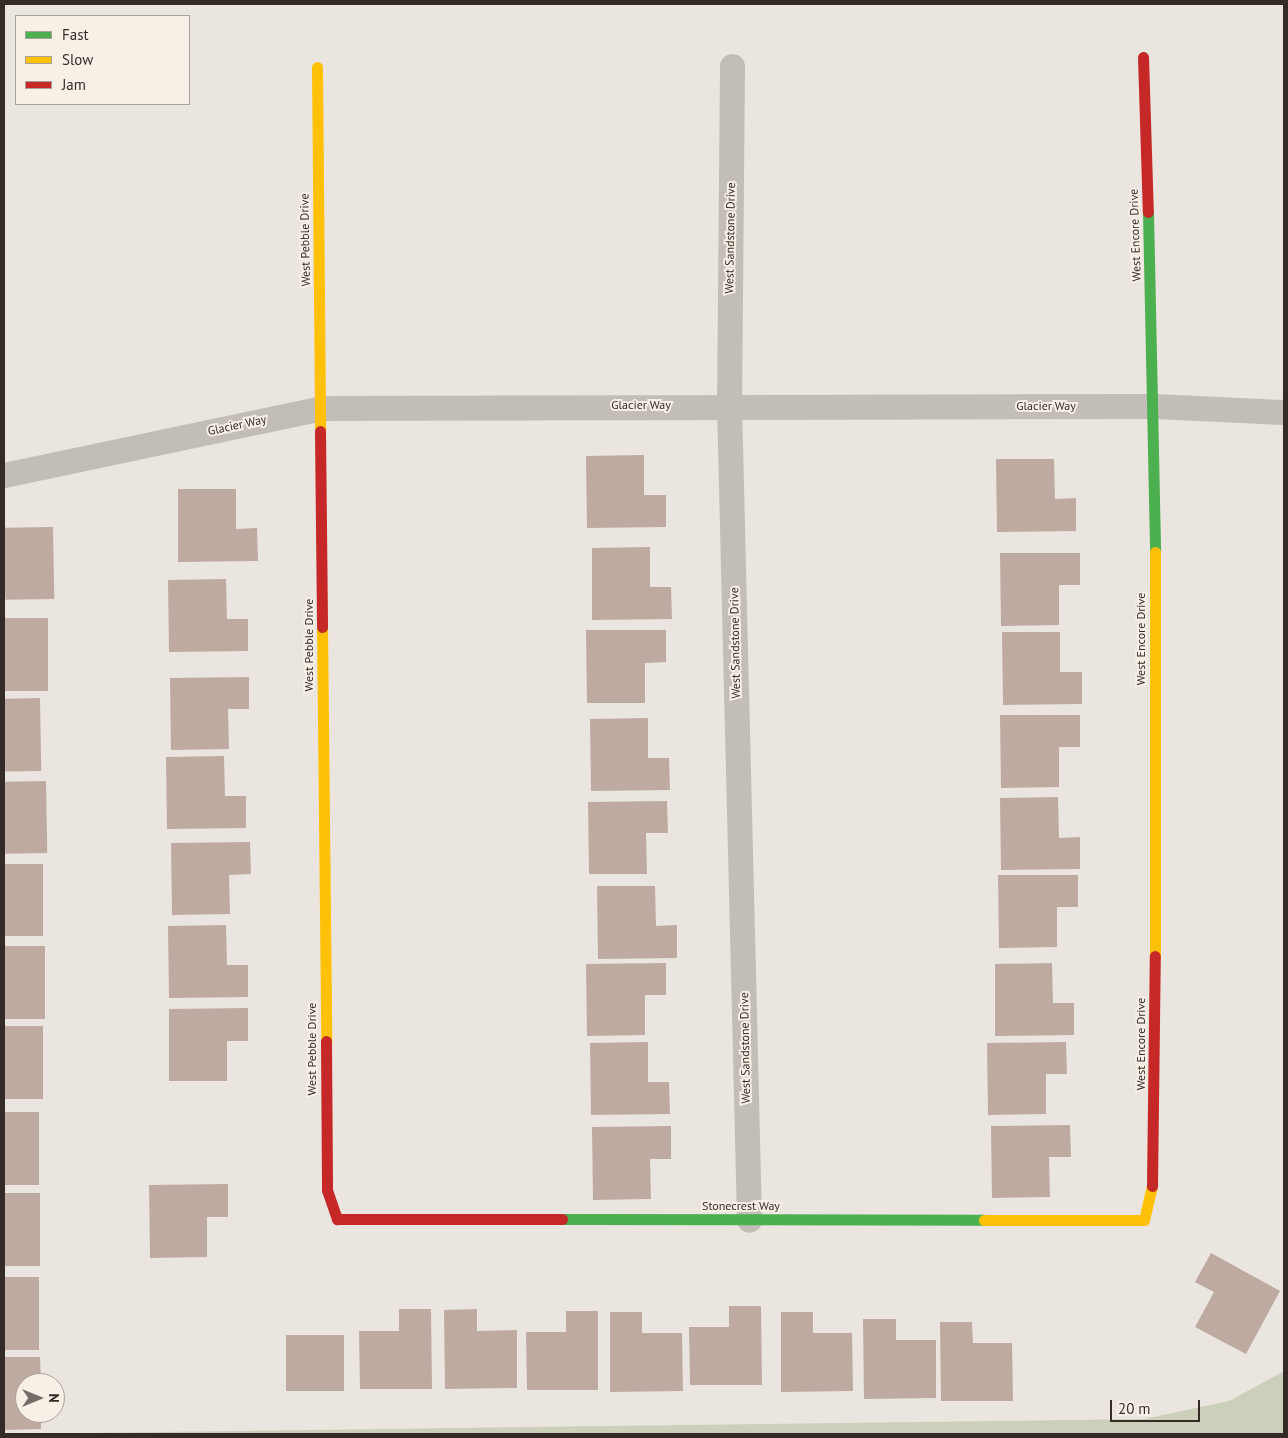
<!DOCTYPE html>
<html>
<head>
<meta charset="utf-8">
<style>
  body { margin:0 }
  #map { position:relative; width:1288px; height:1438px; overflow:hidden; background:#ebe5df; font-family:"PT Sans",sans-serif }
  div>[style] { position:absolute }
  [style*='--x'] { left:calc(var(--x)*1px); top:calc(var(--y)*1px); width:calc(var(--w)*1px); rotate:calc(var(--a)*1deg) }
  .green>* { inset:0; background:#ccd0ba }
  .building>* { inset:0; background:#beaaa1; transform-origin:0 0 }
  .street>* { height:25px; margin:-12.5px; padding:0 12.5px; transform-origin:12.5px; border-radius:12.5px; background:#c3bdb8 }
  .fast>* { height:11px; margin:-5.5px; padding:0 5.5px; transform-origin:5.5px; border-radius:5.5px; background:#4caf50 }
  .slow>* { height:11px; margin:-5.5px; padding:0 5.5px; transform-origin:5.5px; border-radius:5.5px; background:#ffc107 }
  .jam>* { height:11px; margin:-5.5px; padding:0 5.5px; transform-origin:5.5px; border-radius:5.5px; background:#c62828 }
  span { translate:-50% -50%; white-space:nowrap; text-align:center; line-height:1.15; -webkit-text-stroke:4px #f8f0e6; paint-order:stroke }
  .street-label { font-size:12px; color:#342b27 }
  .frame { position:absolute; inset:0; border:5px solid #342b27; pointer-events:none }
  .legend { position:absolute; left:15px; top:15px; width:175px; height:90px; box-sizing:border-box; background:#f8f0e6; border:1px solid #aaa19a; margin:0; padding:6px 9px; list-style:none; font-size:15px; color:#342b27 }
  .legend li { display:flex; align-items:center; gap:10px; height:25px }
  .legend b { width:25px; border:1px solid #aaa19a }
  .north { position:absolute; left:15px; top:1373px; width:50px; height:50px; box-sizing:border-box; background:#f8f0e6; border:1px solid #aaa19a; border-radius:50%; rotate:90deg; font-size:14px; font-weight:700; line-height:20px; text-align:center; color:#342b27 }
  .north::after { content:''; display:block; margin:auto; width:18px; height:22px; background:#746c67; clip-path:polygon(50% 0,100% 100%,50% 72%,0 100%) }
  .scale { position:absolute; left:1110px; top:1400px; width:90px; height:22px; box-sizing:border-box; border:2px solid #342b27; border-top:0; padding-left:6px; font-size:15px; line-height:18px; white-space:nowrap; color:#342b27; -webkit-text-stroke:4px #f8f0e6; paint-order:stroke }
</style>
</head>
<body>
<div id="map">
  <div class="green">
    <i style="clip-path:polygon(1284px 1371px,1284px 1434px,4px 1434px,1144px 1419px,1229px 1401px)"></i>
  </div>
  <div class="building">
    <i style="clip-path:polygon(644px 455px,644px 495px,666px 495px,666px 527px,587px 528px,586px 456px)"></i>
    <i style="clip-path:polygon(996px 459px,1054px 459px,1055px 499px,1076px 498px,1076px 531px,997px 532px)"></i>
    <i style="clip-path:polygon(178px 489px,236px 489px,236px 529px,257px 528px,258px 561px,178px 562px)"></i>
    <i style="left:53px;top:527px;width:72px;height:49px;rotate:89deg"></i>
    <i style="clip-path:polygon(650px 547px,650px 587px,671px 587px,672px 619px,592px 620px,592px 548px)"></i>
    <i style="clip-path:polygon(1000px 553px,1080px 553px,1080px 585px,1059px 585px,1059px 625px,1001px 626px)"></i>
    <i style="clip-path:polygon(226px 579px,227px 619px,248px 619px,248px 651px,169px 652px,168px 580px)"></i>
    <i style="left:48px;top:618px;width:73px;height:44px;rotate:90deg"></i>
    <i style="clip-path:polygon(586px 630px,666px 630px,666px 662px,645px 663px,645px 703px,587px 703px)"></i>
    <i style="clip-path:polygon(1002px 632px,1060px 632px,1060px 672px,1082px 672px,1082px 704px,1003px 705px)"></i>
    <i style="clip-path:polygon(249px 677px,249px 709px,228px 709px,229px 749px,171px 750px,170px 678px)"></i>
    <i style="left:40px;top:698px;width:73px;height:36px;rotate:89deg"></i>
    <i style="clip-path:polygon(1000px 715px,1080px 715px,1080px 747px,1059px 747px,1059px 787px,1001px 788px)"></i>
    <i style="clip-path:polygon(648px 718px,648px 758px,669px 758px,670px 790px,591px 791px,590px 719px)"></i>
    <i style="clip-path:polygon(224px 756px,225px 796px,246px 796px,246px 828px,167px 829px,166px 757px)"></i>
    <i style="left:46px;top:781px;width:72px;height:42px;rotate:89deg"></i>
    <i style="clip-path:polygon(1058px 797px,1059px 838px,1080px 837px,1080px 869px,1001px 870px,1000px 798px)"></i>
    <i style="clip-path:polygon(667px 801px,668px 833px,646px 833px,647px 874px,589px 874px,588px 802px)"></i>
    <i style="clip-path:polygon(250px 842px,251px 874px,229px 875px,230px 914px,172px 915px,171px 843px)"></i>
    <i style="left:4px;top:864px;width:39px;height:72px"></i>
    <i style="clip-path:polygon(998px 875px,1078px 875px,1078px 907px,1057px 907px,1057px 947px,999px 948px)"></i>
    <i style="clip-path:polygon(597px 886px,655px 886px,656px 926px,677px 925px,677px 958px,598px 959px)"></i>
    <i style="clip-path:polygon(226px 925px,227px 965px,248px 965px,248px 997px,169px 998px,168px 926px)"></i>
    <i style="left:45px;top:946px;width:73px;height:41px;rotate:90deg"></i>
    <i style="clip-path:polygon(666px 963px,666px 995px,645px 995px,645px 1035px,587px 1036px,586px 964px)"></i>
    <i style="clip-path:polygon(1052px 963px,1053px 1003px,1074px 1003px,1074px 1035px,995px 1036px,995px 964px)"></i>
    <i style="clip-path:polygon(248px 1008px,248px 1041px,227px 1041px,227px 1081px,169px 1081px,169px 1009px)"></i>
    <i style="left:4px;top:1026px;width:39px;height:73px"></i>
    <i style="clip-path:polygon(648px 1042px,648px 1082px,669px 1082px,670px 1114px,591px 1115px,590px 1043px)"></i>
    <i style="clip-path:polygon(1066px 1042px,1067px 1074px,1046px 1074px,1046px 1114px,988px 1115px,987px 1043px)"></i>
    <i style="left:4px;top:1112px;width:35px;height:73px"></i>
    <i style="clip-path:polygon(1070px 1125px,1071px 1157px,1049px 1157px,1050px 1197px,992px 1198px,991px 1126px)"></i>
    <i style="clip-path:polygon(671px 1126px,671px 1159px,650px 1159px,651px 1199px,593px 1200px,592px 1127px)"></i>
    <i style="clip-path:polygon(228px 1184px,228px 1217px,207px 1217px,207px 1257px,150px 1258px,149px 1185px)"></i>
    <i style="left:4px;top:1193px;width:36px;height:73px"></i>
    <i style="clip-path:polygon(1211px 1253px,1280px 1291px,1246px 1354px,1195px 1327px,1214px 1292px,1195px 1282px)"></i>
    <i style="left:4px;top:1277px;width:35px;height:73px"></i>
    <i style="clip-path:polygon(729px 1306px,761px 1306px,762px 1385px,690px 1385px,689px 1327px,729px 1327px)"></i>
    <i style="clip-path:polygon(399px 1309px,431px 1309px,432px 1389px,360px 1389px,359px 1331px,399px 1331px)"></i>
    <i style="clip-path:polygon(477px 1309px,477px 1331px,517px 1330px,517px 1388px,445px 1389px,444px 1310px)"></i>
    <i style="clip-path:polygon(566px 1311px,598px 1311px,598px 1390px,527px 1390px,526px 1332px,566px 1332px)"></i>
    <i style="clip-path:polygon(610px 1312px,642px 1312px,642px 1333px,682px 1333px,683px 1391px,610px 1392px)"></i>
    <i style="clip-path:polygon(781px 1312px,813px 1312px,813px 1333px,852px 1333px,853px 1391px,781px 1392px)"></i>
    <i style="clip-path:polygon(863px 1319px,896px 1319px,896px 1340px,936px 1340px,936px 1398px,864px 1399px)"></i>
    <i style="clip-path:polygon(940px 1322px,972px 1322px,973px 1343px,1012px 1343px,1013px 1401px,941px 1401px)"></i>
    <i style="left:286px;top:1335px;width:58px;height:56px"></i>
    <i style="clip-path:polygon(4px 1357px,40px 1357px,41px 1383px,25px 1383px,25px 1413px,41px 1413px,41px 1429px,4px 1430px)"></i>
  </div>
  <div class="street">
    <i style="--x:732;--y:66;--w:339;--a:90.5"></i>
    <i style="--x:729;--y:405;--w:815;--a:88.59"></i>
    <i style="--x:4;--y:475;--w:324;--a:-11.9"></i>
    <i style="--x:321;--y:408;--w:834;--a:-0.14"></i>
    <i style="--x:1155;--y:406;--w:129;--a:2.7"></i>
  </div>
  <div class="fast">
    <i style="--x:1148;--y:212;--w:340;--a:88.8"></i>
    <i style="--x:562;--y:1219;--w:422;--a:0.1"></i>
  </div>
  <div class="slow">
    <i style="--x:317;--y:67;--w:364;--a:89.5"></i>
    <i style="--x:1155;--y:552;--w:404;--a:90"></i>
    <i style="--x:322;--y:627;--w:414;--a:89.4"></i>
    <i style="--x:984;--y:1220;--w:160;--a:0"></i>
    <i style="--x:1144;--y:1220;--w:35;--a:-77"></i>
  </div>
  <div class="jam">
    <i style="--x:1143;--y:57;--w:155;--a:88.2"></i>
    <i style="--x:320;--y:431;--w:196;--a:89.4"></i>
    <i style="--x:326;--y:1041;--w:149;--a:89.6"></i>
    <i style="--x:327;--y:1190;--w:31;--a:71"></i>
    <i style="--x:337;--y:1219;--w:225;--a:0"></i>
    <i style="--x:1152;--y:1186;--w:230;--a:-89.3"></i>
  </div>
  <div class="street-label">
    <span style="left:1135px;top:235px;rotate:-92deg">West Encore Drive</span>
    <span style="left:730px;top:238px;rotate:-89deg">West Sandstone Drive</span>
    <span style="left:305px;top:240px;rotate:-91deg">West Pebble Drive</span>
    <span style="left:641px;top:405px">Glacier Way</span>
    <span style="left:1046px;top:406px">Glacier Way</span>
    <span style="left:237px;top:425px;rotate:-12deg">Glacier Way</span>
    <span style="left:1141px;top:639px;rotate:-90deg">West Encore Drive</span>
    <span style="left:735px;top:643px;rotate:-91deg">West Sandstone Drive</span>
    <span style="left:309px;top:645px;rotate:-90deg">West Pebble Drive</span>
    <span style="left:1141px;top:1044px;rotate:-90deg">West Encore Drive</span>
    <span style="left:745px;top:1048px;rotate:-91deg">West Sandstone Drive</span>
    <span style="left:312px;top:1049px;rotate:-90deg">West Pebble Drive</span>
    <span style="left:741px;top:1206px">Stonecrest Way</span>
  </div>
  <div class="frame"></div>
  <ul class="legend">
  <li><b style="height:6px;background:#4caf50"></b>Fast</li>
  <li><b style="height:6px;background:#ffc107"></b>Slow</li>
  <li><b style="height:6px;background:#c62828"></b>Jam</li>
  </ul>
  <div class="north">N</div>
  <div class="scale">20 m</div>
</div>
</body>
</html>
